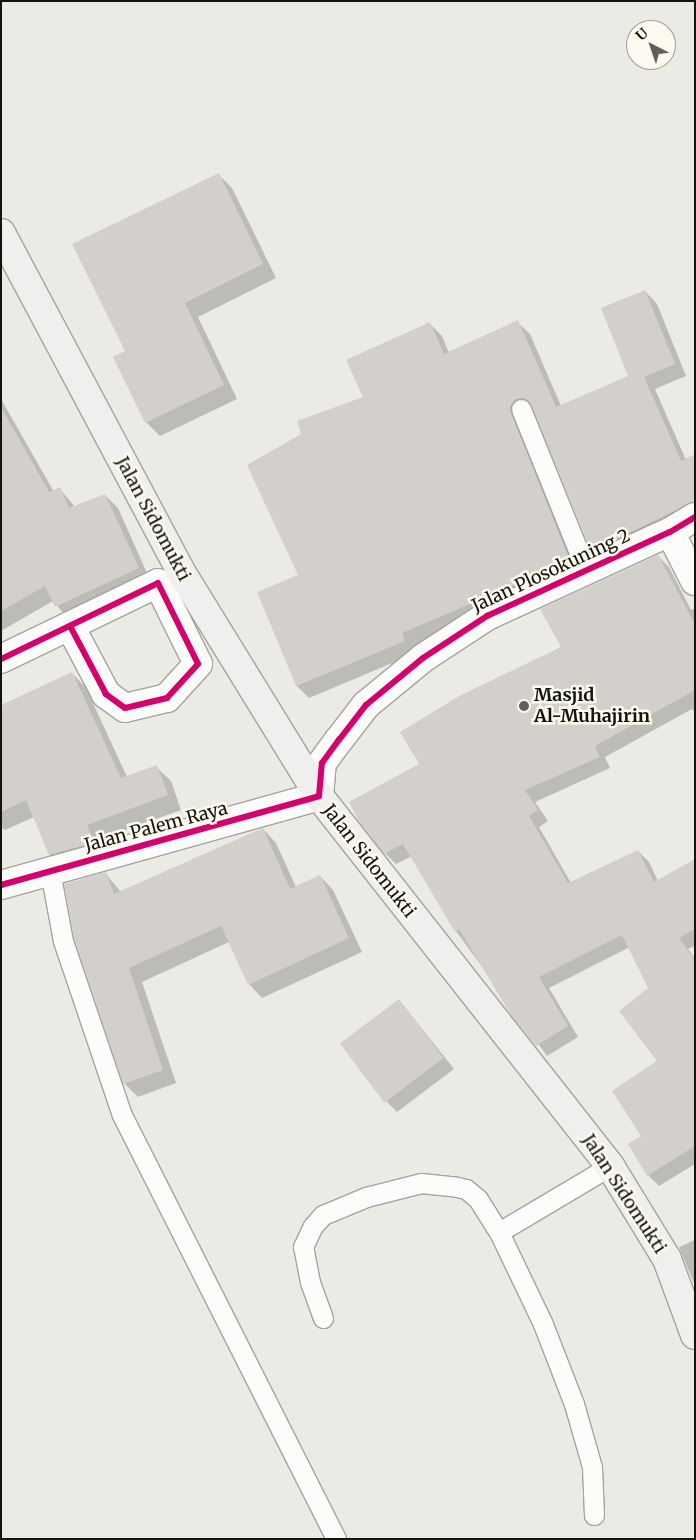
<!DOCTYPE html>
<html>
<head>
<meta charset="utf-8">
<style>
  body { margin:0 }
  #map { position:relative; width:696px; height:1540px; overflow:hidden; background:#eceae4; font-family:Merriweather,serif }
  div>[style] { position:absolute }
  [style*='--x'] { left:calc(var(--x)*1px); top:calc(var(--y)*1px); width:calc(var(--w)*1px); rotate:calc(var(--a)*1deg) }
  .shadow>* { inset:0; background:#0003 }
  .building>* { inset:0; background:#d3d0cc; transform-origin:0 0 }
  .roads { filter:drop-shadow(1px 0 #a4a39e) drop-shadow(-1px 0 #a4a39e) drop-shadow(0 1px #a4a39e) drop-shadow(0 -1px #a4a39e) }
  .lane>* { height:19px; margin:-9.5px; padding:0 9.5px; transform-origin:9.5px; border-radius:9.5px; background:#fcfcfb }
  .street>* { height:28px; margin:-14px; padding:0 14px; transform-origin:14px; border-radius:14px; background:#fcfcfb }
  .secondary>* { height:28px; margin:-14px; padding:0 14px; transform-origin:14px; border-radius:14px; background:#f1efed }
  .cycleway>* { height:6px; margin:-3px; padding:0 3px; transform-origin:3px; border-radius:3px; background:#d6006c }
  .dots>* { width:14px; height:14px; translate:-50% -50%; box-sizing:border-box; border:2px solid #fcfaee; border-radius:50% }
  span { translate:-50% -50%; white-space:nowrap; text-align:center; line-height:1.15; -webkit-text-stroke:5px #fcfaee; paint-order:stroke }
  .street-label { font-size:18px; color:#14140f }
  .poi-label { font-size:18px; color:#14140f; font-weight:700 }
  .left { translate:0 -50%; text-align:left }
  .frame { position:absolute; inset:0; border:2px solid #14140f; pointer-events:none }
  .north { position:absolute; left:626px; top:20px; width:50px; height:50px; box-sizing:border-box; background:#fcfaee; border:1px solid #9f9e95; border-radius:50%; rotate:319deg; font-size:14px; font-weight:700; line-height:20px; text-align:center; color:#14140f }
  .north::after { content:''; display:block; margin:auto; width:18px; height:22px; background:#605f5a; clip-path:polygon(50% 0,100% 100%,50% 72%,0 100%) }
</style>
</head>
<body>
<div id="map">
  <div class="shadow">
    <i style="clip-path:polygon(218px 174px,232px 188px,276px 278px,198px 317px,237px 399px,160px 436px,146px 422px,127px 351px)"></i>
    <i style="clip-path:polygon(645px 291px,657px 304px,686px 376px,655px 389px,686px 460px,695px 458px,695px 518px,604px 563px,592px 551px,535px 411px,530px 410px,581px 573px,414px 646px,416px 653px,309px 698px,297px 686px,258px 593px,299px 576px,364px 397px,430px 324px,442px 336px,449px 353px,517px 322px,530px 334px,561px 406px,630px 376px)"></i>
    <i style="clip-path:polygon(1px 399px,54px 492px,60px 489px,75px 507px,105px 495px,118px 508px,151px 582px,69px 620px,53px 601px,1px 631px)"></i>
    <i style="clip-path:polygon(658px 556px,669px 567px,691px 610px,695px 608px,695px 712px,692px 709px,605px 757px,610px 768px,535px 802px,548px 821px,539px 827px,571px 883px,638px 851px,649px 862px,658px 881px,695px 861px,695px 946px,688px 949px,695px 958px,695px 1164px,659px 1186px,648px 1175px,643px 1136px,659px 1062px,650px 989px,630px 947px,549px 988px,578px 1037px,547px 1056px,456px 931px,412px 856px,396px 864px,385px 853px,421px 764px,563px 647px)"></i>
    <i style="clip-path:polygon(72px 673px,86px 688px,127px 777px,156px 767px,171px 781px,181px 810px,100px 839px,107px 857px,64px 869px,50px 855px,34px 817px,5px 830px,1px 827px,1px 706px)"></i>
    <i style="clip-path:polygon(263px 829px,276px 843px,296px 887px,320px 876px,333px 890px,362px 952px,262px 998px,249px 984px,229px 942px,142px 982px,176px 1083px,138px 1097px,124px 1083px,105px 873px,121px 892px)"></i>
    <i style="clip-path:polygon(399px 1000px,454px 1069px,397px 1112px,386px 1101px)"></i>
    <i style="clip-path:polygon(695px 1240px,695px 1286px,679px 1247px)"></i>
  </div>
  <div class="building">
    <i style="clip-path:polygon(219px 173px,263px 264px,185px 303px,224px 385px,145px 423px,113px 357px,125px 351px,72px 244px)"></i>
    <i style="clip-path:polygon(645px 290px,675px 364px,644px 377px,681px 461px,695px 454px,695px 501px,591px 551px,531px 405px,523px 398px,516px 399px,510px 407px,511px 413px,570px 561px,402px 633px,405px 641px,296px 686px,257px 592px,298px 575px,247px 465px,301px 434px,297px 421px,363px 397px,346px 360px,430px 322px,444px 354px,518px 320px,556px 407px,628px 376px,601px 308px)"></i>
    <i style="clip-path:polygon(1px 407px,49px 492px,60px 487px,69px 508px,105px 494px,139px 568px,55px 607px,45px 586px,1px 611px)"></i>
    <i style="clip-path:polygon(658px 555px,695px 624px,695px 690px,595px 746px,600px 757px,525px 790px,538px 810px,529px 816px,568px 883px,638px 850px,654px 882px,695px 859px,695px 929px,679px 938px,695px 960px,695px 1146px,647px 1176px,628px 1144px,641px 1136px,612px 1091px,657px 1061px,619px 1011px,648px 988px,622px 935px,539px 977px,568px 1026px,536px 1046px,511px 1015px,459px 929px,455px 932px,403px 844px,384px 854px,360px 823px,349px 802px,419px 764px,400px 732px,461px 695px,561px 647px,540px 609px)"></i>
    <i style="clip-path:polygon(72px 672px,121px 778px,157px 765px,168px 795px,87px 825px,94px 843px,49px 855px,26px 800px,1px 812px,1px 705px)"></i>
    <i style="clip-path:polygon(263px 828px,290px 889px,320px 875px,349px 938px,248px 985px,221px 926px,129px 968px,163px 1070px,123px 1084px,74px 938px,64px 884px,106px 872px,114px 894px)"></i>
    <i style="left:399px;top:999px;width:74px;height:74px;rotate:53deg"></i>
  </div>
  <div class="roads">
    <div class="lane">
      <i style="--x:521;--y:409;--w:174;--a:68"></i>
      <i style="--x:50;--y:871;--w:71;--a:79.5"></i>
      <i style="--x:63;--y:941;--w:184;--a:71.3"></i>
      <i style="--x:122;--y:1115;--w:475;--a:63.2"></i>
      <i style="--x:323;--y:1318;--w:38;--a:-110"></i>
      <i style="--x:310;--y:1282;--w:36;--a:-101"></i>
      <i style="--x:303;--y:1247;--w:23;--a:-65"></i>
      <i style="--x:313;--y:1226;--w:15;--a:-48"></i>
      <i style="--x:323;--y:1215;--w:47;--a:-22.7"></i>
      <i style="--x:366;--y:1197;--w:57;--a:-14.3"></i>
      <i style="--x:421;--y:1183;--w:36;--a:6"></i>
      <i style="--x:457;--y:1187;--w:9;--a:13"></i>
      <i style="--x:466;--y:1189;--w:16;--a:40"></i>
      <i style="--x:478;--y:1199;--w:39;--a:58"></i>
      <i style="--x:594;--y:1515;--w:48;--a:-92.4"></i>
      <i style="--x:592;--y:1467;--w:66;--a:-105.9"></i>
      <i style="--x:574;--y:1404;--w:86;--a:-111.2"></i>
      <i style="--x:543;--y:1324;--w:102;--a:-115.6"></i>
      <i style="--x:499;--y:1232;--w:129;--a:-30.7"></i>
    </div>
    <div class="street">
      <i style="--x:670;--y:532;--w:55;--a:63"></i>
      <i style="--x:1;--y:659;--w:174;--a:-25.8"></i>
      <i style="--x:158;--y:583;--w:90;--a:63.7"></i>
      <i style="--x:198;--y:664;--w:46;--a:132.4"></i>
      <i style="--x:167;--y:698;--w:43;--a:166.6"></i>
      <i style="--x:125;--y:708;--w:24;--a:-144"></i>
      <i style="--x:106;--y:694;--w:77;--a:-117.9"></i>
      <i style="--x:1;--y:885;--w:330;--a:-15.6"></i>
      <i style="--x:319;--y:796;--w:33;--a:-85"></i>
      <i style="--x:322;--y:763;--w:29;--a:-54"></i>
      <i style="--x:339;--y:740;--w:44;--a:-52.4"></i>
      <i style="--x:366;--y:705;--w:74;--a:-39.5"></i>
      <i style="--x:423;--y:658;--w:77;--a:-33.3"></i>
      <i style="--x:487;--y:616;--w:201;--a:-24.7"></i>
      <i style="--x:670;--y:532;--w:29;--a:-31"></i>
    </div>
    <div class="secondary">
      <i style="--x:1;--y:233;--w:382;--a:62"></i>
      <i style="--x:180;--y:570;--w:265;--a:58.4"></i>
      <i style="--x:319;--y:796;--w:471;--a:51.8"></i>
      <i style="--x:610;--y:1166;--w:109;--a:58.5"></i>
      <i style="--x:667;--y:1259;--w:81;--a:69.8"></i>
    </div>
  </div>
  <div class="cycleway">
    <i style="--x:1;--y:659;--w:174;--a:-25.8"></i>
    <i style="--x:158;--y:583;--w:90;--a:63.7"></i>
    <i style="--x:198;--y:664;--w:46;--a:132.4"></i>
    <i style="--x:167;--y:698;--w:43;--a:166.6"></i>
    <i style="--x:125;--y:708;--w:24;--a:-144"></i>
    <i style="--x:106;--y:694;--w:77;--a:-117.9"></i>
    <i style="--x:1;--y:885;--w:330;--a:-15.6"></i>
    <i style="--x:319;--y:796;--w:33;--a:-85"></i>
    <i style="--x:322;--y:763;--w:29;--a:-54"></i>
    <i style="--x:339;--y:740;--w:44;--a:-52.4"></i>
    <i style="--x:366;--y:705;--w:74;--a:-39.5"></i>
    <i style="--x:423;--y:658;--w:77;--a:-33.3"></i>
    <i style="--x:487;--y:616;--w:201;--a:-24.7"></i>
    <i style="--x:670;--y:532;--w:29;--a:-31"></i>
  </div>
  <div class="dots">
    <i style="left:524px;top:706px;background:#605f5a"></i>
  </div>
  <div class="street-label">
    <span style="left:153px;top:519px;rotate:62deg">Jalan Sidomukti</span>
    <span style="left:551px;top:571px;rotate:-25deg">Jalan Plosokuning 2</span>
    <span style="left:156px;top:827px;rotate:-15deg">Jalan Palem Raya</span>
    <span style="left:369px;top:861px;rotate:52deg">Jalan Sidomukti</span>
    <span style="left:624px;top:1194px;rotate:57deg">Jalan Sidomukti</span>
  </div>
  <div class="poi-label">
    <span class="left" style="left:534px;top:706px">Masjid<br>Al-Muhajirin</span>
  </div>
  <div class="frame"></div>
  <div class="north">U</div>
</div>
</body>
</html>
